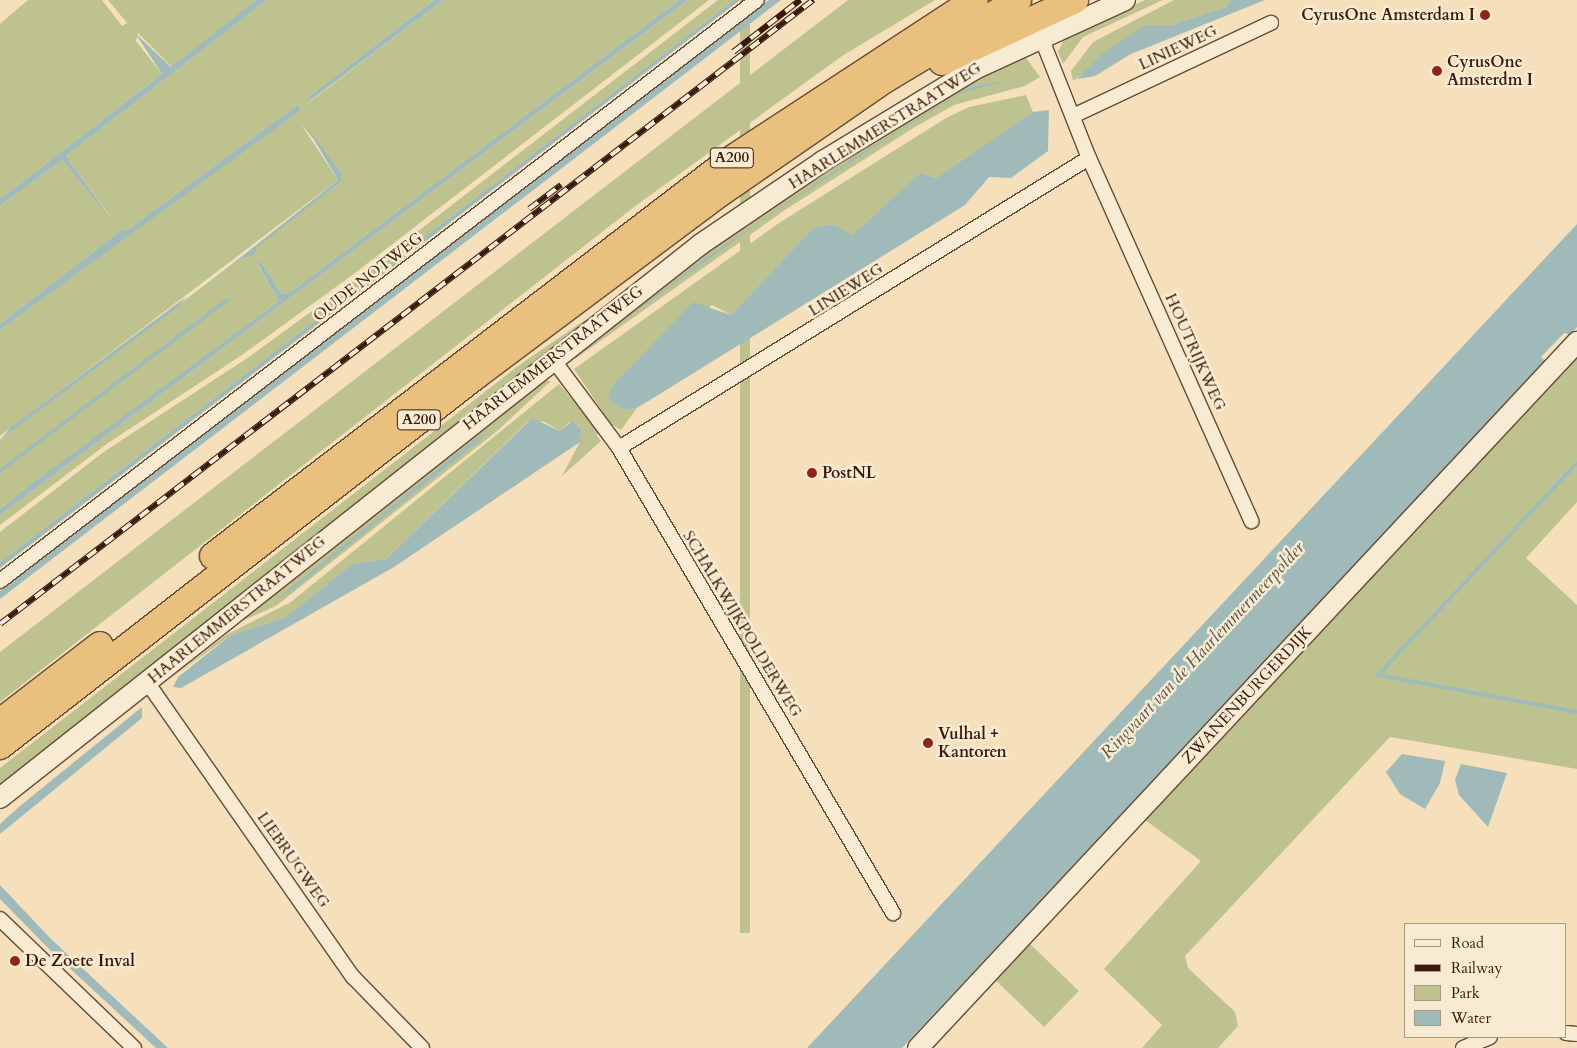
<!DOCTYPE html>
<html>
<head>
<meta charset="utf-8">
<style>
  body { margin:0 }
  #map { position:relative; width:1577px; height:1048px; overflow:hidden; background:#f5e0bb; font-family:Cardo,serif }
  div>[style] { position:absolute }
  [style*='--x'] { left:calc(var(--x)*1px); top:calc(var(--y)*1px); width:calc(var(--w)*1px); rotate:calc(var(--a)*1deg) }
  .green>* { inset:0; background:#bec28e; transform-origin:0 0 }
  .water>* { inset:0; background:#a0baba }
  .stream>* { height:4px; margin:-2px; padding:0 2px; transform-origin:2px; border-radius:2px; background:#a0baba }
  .roads { filter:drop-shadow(1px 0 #674b36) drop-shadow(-1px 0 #674b36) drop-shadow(0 1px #674b36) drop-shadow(0 -1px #674b36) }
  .street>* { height:14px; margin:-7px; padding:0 7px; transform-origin:7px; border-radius:7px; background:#f8ebd3 }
  .secondary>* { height:20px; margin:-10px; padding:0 10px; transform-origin:10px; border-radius:10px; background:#f8ebd3 }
  .highway>* { height:26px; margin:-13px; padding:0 13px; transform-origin:13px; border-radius:13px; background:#eac07e }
  .rail>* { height:5.5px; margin-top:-2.75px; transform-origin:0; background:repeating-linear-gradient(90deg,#f8ebd3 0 11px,#38190a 0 22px); box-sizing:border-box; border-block:1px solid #38190a }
  .dots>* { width:14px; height:14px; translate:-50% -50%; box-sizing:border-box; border:2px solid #f8ebd3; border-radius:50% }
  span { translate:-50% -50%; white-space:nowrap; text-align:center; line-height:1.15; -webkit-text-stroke:5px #f8ebd3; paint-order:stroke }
  .shield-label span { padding:1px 4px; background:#f8ebd3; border:1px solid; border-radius:4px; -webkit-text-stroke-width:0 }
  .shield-label { font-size:15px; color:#38190a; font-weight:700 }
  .poi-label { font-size:16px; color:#38190a; font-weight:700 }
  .right { translate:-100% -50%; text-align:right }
  .left { translate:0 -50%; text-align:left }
  .street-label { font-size:16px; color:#38190a }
  .water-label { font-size:18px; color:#5c5148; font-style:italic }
  .legend { position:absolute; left:1404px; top:923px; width:162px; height:115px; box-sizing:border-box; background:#f8ebd3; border:1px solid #ab9783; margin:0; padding:6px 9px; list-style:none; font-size:15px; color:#38190a }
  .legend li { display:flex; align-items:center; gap:10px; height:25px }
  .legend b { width:25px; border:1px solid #ab9783 }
</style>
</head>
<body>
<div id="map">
  <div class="green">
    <i style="clip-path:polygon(28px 0,102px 0,122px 26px,127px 23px,108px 0,256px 0,172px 67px,138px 33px,136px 41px,162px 74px,0 199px,0 24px)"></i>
    <i style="clip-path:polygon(267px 0,434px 0,311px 95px,309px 102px,444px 0,679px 0,289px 293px,282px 294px,260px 261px,257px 264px,279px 301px,0 509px,0 440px,342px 181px,341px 173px,301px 124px,338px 180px,0 436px,0 330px,301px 108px,297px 105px,126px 231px,120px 231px,0 324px,0 206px,62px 160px,113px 220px,66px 156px)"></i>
    <i style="clip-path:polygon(688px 0,709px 0,351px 276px,239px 357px,108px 443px,0 525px,0 515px)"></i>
    <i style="clip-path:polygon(718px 0,734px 0,0 562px,0 532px,105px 451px,249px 357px,356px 279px)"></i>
    <i style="left:740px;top:0;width:10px;height:933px"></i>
    <i style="clip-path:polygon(848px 0,935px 0,842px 56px,634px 207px,0 702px,0 652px)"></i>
    <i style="clip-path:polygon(1145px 0,1163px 0,1083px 37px,1063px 64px,1058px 52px,1065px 37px)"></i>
    <i style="clip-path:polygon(1174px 0,1231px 0,1226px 7px,1172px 25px,1145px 25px,1073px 81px,1071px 71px,1093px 42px)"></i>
    <i style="clip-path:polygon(1023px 54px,1040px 77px,1025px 86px,954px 105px,915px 127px,785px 210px,575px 359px,578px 348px,699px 254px,907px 116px)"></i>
    <i style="clip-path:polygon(1026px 95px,1033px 112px,936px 178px,920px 173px,853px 236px,832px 224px,813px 228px,731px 315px,712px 305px,611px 400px,624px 410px,637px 408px,621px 430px,611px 424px,574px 369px,779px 223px,946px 118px,969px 107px)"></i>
    <i style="clip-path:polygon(613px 301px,0 791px,0 768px,522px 363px)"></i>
    <i style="clip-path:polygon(1577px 354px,1577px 502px,1526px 558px,1577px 605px,1577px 769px,1390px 737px,1185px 956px,1188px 968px,1235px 1012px,1238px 1026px,1218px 1048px,1142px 1048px,1162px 1025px,1104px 969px,1201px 861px,1141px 817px)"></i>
    <i style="clip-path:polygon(540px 380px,551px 381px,496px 432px,276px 606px,233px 625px)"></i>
    <i style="clip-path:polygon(559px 384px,601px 433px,596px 435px,601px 441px,562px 476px,580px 442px,580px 426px,569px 422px,560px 431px,545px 422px,528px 421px,386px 559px,352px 564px,286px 617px,231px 635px,171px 678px,226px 635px,291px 602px)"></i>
    <i style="left:1027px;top:941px;width:72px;height:50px;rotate:44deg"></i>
  </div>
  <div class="water">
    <i style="clip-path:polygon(256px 0,267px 0,66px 156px,113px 221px,62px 160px,0 206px,0 199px,162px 74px,135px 33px,171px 67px)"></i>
    <i style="clip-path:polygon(434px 0,444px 0,308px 102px,311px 95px)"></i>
    <i style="clip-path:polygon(679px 0,688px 0,0 515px,0 509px,29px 486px,279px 301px,257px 263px,260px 261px,282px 294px,289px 293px)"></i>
    <i style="clip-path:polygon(734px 0,740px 0,0 568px,0 562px)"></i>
    <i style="clip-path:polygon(769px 0,781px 0,0 599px,0 591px,67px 539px)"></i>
    <i style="clip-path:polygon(1231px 0,1265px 0,1131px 54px,1095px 76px,1077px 79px,1101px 55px,1145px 25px,1172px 25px,1226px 7px)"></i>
    <i style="clip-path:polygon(1008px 80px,962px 93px,885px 140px,763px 220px,592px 343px,707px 257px,858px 155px,970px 87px)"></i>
    <i style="clip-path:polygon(297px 105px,301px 108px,294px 115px,0 330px,0 324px,120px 231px,126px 231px)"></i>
    <i style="clip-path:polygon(1049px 110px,1048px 151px,1011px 178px,989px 177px,965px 205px,637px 408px,624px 410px,610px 401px,609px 390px,693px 302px,731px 315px,813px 228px,832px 224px,853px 235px,920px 173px,936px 178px,1033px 112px)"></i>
    <i style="clip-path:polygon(304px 123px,341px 173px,342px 181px,255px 249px,255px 254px,239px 260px,192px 296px,338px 180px)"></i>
    <i style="clip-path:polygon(1577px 224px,1577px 327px,1570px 335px,1564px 333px,1541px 357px,1545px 361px,1366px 553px,902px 1048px,807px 1048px)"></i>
    <i style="clip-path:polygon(186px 297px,178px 307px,0 440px,11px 427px)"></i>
    <i style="clip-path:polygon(532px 418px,560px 431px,572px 421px,581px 428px,580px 442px,394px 567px,181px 688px,173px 687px,178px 677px,231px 635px,286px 617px,352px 564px,386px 559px)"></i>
    <i style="clip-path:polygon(489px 433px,293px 590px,278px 598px,477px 437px)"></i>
    <i style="clip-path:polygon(142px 707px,142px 718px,0 834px,0 824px,20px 806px)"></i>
    <i style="clip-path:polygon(1402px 754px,1445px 761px,1440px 783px,1425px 809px,1400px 794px,1386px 772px)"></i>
    <i style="clip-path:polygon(1461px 764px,1507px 773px,1488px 827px,1459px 795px,1455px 780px)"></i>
    <i style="clip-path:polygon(0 885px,50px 938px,168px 1048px,156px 1048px,50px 950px,0 899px)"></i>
  </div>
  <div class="stream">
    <i style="--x:1577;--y:463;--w:291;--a:133.2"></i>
    <i style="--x:1378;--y:675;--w:202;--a:10.5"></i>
    <i style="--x:0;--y:471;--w:284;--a:-37"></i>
  </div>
  <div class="roads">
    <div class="street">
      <i style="--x:1041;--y:37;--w:130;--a:68.4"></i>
      <i style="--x:1089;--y:158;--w:398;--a:65.9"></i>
      <i style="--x:1073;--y:116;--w:219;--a:-25.2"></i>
      <i style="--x:552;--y:358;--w:112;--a:53.3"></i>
      <i style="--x:619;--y:448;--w:540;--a:59.49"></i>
      <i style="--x:619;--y:448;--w:552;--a:-31.68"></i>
      <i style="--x:0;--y:581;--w:954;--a:-37.51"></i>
      <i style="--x:147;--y:682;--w:360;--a:55.1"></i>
      <i style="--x:353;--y:977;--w:99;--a:45.8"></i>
      <i style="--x:0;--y:919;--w:186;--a:43.9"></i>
      <i style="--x:1566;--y:1033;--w:11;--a:5"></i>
      <i style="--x:1463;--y:1048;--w:29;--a:-22"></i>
    </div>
    <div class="secondary">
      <i style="--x:0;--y:798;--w:893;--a:-38.32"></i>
      <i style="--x:701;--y:244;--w:148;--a:-34.2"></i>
      <i style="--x:823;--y:161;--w:178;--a:-31.2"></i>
      <i style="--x:975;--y:69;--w:165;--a:-24.7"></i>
      <i style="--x:918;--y:1048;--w:966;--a:-46.97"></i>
    </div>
    <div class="highway">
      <i style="--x:942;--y:62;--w:147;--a:-25"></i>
      <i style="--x:213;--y:556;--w:648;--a:-37.47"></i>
      <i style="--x:727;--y:162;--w:296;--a:-33.2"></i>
      <i style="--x:0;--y:722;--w:126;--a:-37.6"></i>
      <i style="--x:0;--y:746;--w:604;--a:-37.87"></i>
      <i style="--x:477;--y:375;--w:306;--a:-36.8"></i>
      <i style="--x:722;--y:192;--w:199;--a:-34.6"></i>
      <i style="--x:886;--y:79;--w:154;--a:-30.9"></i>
    </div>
  </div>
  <div class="rail">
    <i style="--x:733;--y:52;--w:85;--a:-37.8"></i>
    <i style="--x:529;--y:209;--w:40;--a:-37"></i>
    <i style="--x:0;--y:624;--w:1025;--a:-37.51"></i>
  </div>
  <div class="dots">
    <i style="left:1485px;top:15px;background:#8f2418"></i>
    <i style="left:1437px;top:71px;background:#8f2418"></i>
    <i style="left:812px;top:473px;background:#8f2418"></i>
    <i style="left:928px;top:743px;background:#8f2418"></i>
    <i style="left:15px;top:961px;background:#8f2418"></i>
  </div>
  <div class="shield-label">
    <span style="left:732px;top:158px">A200</span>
    <span style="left:419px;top:420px">A200</span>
  </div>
  <div class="poi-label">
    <span class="right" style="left:1475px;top:15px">CyrusOne Amsterdam I</span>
    <span class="left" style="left:1447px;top:71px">CyrusOne<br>Amsterdm I</span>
    <span class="left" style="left:822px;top:473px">PostNL</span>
    <span class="left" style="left:938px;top:743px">Vulhal +<br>Kantoren</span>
    <span class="left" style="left:25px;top:961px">De Zoete Inval</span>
  </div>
  <div class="street-label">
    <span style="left:1178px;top:48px;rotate:-25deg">LINIEWEG</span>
    <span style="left:885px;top:126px;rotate:-32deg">HAARLEMMERSTRAATWEG</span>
    <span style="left:368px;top:277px;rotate:-38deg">OUDE NOTWEG</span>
    <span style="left:846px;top:290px;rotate:-32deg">LINIEWEG</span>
    <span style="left:1195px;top:352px;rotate:66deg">HOUTRIJKWEG</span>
    <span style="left:553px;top:358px;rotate:-38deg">HAARLEMMERSTRAATWEG</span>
    <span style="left:237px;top:610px;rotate:-39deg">HAARLEMMERSTRAATWEG</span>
    <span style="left:742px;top:624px;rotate:59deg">SCHALKWIJKPOLDERWEG</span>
    <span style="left:1247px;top:695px;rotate:-47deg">ZWANENBURGERDIJK</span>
    <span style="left:293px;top:860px;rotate:55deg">LIEBRUGWEG</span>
  </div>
  <div class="water-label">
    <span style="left:1203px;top:651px;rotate:-47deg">Ringvaart van de Haarlemmermeerpolder</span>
  </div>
  <ul class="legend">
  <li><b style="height:6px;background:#f8ebd3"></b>Road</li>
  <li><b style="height:6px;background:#38190a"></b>Railway</li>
  <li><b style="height:14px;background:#bec28e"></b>Park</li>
  <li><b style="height:14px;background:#a0baba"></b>Water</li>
  </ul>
</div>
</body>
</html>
